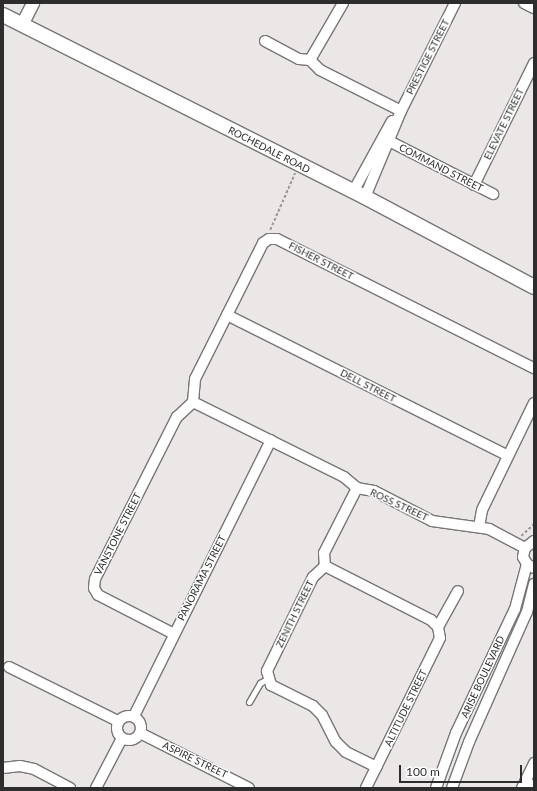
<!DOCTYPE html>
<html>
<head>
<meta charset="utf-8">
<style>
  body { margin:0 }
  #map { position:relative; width:537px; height:791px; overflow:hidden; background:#ebe7e7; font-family:Lato,sans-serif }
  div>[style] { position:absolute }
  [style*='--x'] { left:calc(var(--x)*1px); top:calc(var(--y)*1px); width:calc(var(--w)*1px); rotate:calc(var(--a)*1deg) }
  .path>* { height:1.5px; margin-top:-0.75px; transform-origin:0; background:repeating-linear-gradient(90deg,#9a9797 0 3px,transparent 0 5px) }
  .roads { filter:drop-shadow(1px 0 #797575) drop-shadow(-1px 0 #797575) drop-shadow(0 1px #797575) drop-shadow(0 -1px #797575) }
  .service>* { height:5px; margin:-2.5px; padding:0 2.5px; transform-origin:2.5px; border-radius:2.5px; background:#fff }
  .minor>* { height:10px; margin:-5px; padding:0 5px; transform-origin:5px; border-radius:5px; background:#fff }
  .minor>.ring { margin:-5px; padding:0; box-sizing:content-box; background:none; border:10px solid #fff; border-radius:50% }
  .tertiary>* { height:12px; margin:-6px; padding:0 6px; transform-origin:6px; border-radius:6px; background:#fff }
  .secondary>* { height:14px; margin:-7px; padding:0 7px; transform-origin:7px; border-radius:7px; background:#fff }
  span { translate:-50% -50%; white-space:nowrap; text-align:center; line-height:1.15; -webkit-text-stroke:3px #fff; paint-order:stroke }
  .street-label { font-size:10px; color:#2e2d2d }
  .frame { position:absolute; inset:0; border:4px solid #2e2d2d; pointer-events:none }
  .scale { position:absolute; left:399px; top:765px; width:123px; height:18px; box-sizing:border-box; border:2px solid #2e2d2d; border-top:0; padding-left:5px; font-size:12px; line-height:14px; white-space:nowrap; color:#2e2d2d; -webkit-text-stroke:3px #fff; paint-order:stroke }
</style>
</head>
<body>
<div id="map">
  <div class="path">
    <i style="--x:270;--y:230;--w:62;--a:-66.3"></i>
    <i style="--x:521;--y:536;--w:18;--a:-43"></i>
  </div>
  <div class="roads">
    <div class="service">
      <i style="--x:249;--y:702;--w:22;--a:-60"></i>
      <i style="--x:260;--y:683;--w:8;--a:-30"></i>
    </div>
    <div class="minor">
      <i style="--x:524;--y:3;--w:11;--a:27"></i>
      <i style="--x:265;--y:41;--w:38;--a:28"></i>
      <i style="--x:299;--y:59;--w:11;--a:5"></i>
      <i style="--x:310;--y:60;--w:14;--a:45"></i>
      <i style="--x:320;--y:70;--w:91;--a:26.8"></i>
      <i style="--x:310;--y:60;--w:66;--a:-59.9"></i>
      <i style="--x:389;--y:141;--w:117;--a:27"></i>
      <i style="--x:474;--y:185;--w:136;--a:-63.8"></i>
      <i style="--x:353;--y:192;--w:81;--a:-61.2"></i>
      <i style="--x:365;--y:197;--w:93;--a:-67.3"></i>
      <i style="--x:401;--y:111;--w:121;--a:-63.4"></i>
      <i style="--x:227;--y:315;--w:314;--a:26.6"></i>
      <i style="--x:193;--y:402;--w:23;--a:-85"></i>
      <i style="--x:195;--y:379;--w:152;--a:-63.4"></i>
      <i style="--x:263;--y:243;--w:7;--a:-34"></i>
      <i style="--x:269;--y:239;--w:8;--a:0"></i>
      <i style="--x:277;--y:239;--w:288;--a:26.7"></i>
      <i style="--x:193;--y:402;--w:169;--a:26.4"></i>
      <i style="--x:344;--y:477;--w:17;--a:40"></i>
      <i style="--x:357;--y:488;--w:17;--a:10"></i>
      <i style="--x:374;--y:491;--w:65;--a:27.3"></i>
      <i style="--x:432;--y:521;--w:58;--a:8"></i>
      <i style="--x:489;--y:529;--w:41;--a:27.8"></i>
      <i style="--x:357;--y:488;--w:73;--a:116.9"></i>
      <i style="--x:324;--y:553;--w:13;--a:86"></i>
      <i style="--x:325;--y:566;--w:16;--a:137"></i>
      <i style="--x:313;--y:577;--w:105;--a:116.1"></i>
      <i style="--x:267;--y:671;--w:15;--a:74"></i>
      <i style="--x:271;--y:685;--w:47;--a:26.6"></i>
      <i style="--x:313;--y:706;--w:13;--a:45"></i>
      <i style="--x:322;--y:715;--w:30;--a:63"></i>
      <i style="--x:336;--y:742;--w:14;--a:45"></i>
      <i style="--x:346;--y:752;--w:34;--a:26"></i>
      <i style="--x:479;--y:527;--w:17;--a:-80"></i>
      <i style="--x:482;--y:510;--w:119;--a:-64.1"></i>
      <i style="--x:534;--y:541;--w:11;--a:142"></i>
      <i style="--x:525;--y:548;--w:9;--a:103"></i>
      <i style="--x:523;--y:557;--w:8;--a:60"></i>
      <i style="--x:527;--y:564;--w:8;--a:30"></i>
      <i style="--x:325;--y:566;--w:119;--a:27"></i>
      <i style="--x:431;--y:620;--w:10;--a:45"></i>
      <i style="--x:438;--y:627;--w:11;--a:80"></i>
      <i style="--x:440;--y:638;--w:167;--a:116.3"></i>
      <i style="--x:438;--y:627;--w:41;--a:-60.9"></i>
      <i style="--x:174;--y:634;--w:85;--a:-152.8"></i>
      <i style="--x:98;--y:595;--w:8;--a:-120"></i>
      <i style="--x:94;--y:588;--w:9;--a:-84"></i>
      <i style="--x:95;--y:579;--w:182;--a:-63.2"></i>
      <i style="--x:177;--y:417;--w:22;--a:-43"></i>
      <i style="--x:9;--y:667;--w:122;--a:26.4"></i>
      <i class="ring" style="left:117px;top:716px;width:14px;height:14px"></i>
      <i style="--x:134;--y:716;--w:308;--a:-63.6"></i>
      <i style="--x:140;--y:733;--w:122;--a:26.8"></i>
      <i style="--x:3;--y:768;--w:17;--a:-7"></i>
      <i style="--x:20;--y:766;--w:14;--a:12"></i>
      <i style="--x:34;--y:769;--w:41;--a:27.8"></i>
      <i style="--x:525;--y:782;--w:10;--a:24"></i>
      <i style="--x:96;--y:788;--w:56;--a:-62.5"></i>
      <i style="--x:436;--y:788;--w:59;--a:-70"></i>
      <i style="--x:456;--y:733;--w:137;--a:-64.6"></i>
      <i style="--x:515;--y:609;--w:47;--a:-75.1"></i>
      <i style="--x:452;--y:788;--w:49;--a:-69.7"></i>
      <i style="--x:469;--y:742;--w:142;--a:-66"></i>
      <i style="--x:527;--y:612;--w:29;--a:-76"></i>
      <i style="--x:522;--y:788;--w:28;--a:-64"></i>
    </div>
    <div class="tertiary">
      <i style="--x:22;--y:25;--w:25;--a:-63"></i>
    </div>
    <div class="secondary">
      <i style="--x:3;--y:15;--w:405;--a:26.7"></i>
      <i style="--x:365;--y:197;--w:191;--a:28"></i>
    </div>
  </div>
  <div class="street-label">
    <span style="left:428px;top:57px;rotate:-63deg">PRESTIGE STREET</span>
    <span style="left:504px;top:124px;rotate:-64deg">ELEVATE STREET</span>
    <span style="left:269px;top:150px;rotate:27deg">ROCHEDALE ROAD</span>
    <span style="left:441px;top:168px;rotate:27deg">COMMAND STREET</span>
    <span style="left:321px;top:261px;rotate:27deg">FISHER STREET</span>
    <span style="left:368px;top:386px;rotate:27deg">DELL STREET</span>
    <span style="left:399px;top:505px;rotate:25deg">ROSS STREET</span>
    <span style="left:118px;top:534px;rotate:-63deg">VANSTONE STREET</span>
    <span style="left:202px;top:578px;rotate:-63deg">PANORAMA STREET</span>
    <span style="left:295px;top:614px;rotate:-64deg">ZENITH STREET</span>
    <span style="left:483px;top:677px;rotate:-65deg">ARISE BOULEVARD</span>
    <span style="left:406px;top:708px;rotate:-64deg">ALTITUDE STREET</span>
    <span style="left:195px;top:760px;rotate:26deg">ASPIRE STREET</span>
  </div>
  <div class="frame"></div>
  <div class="scale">100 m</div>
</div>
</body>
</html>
